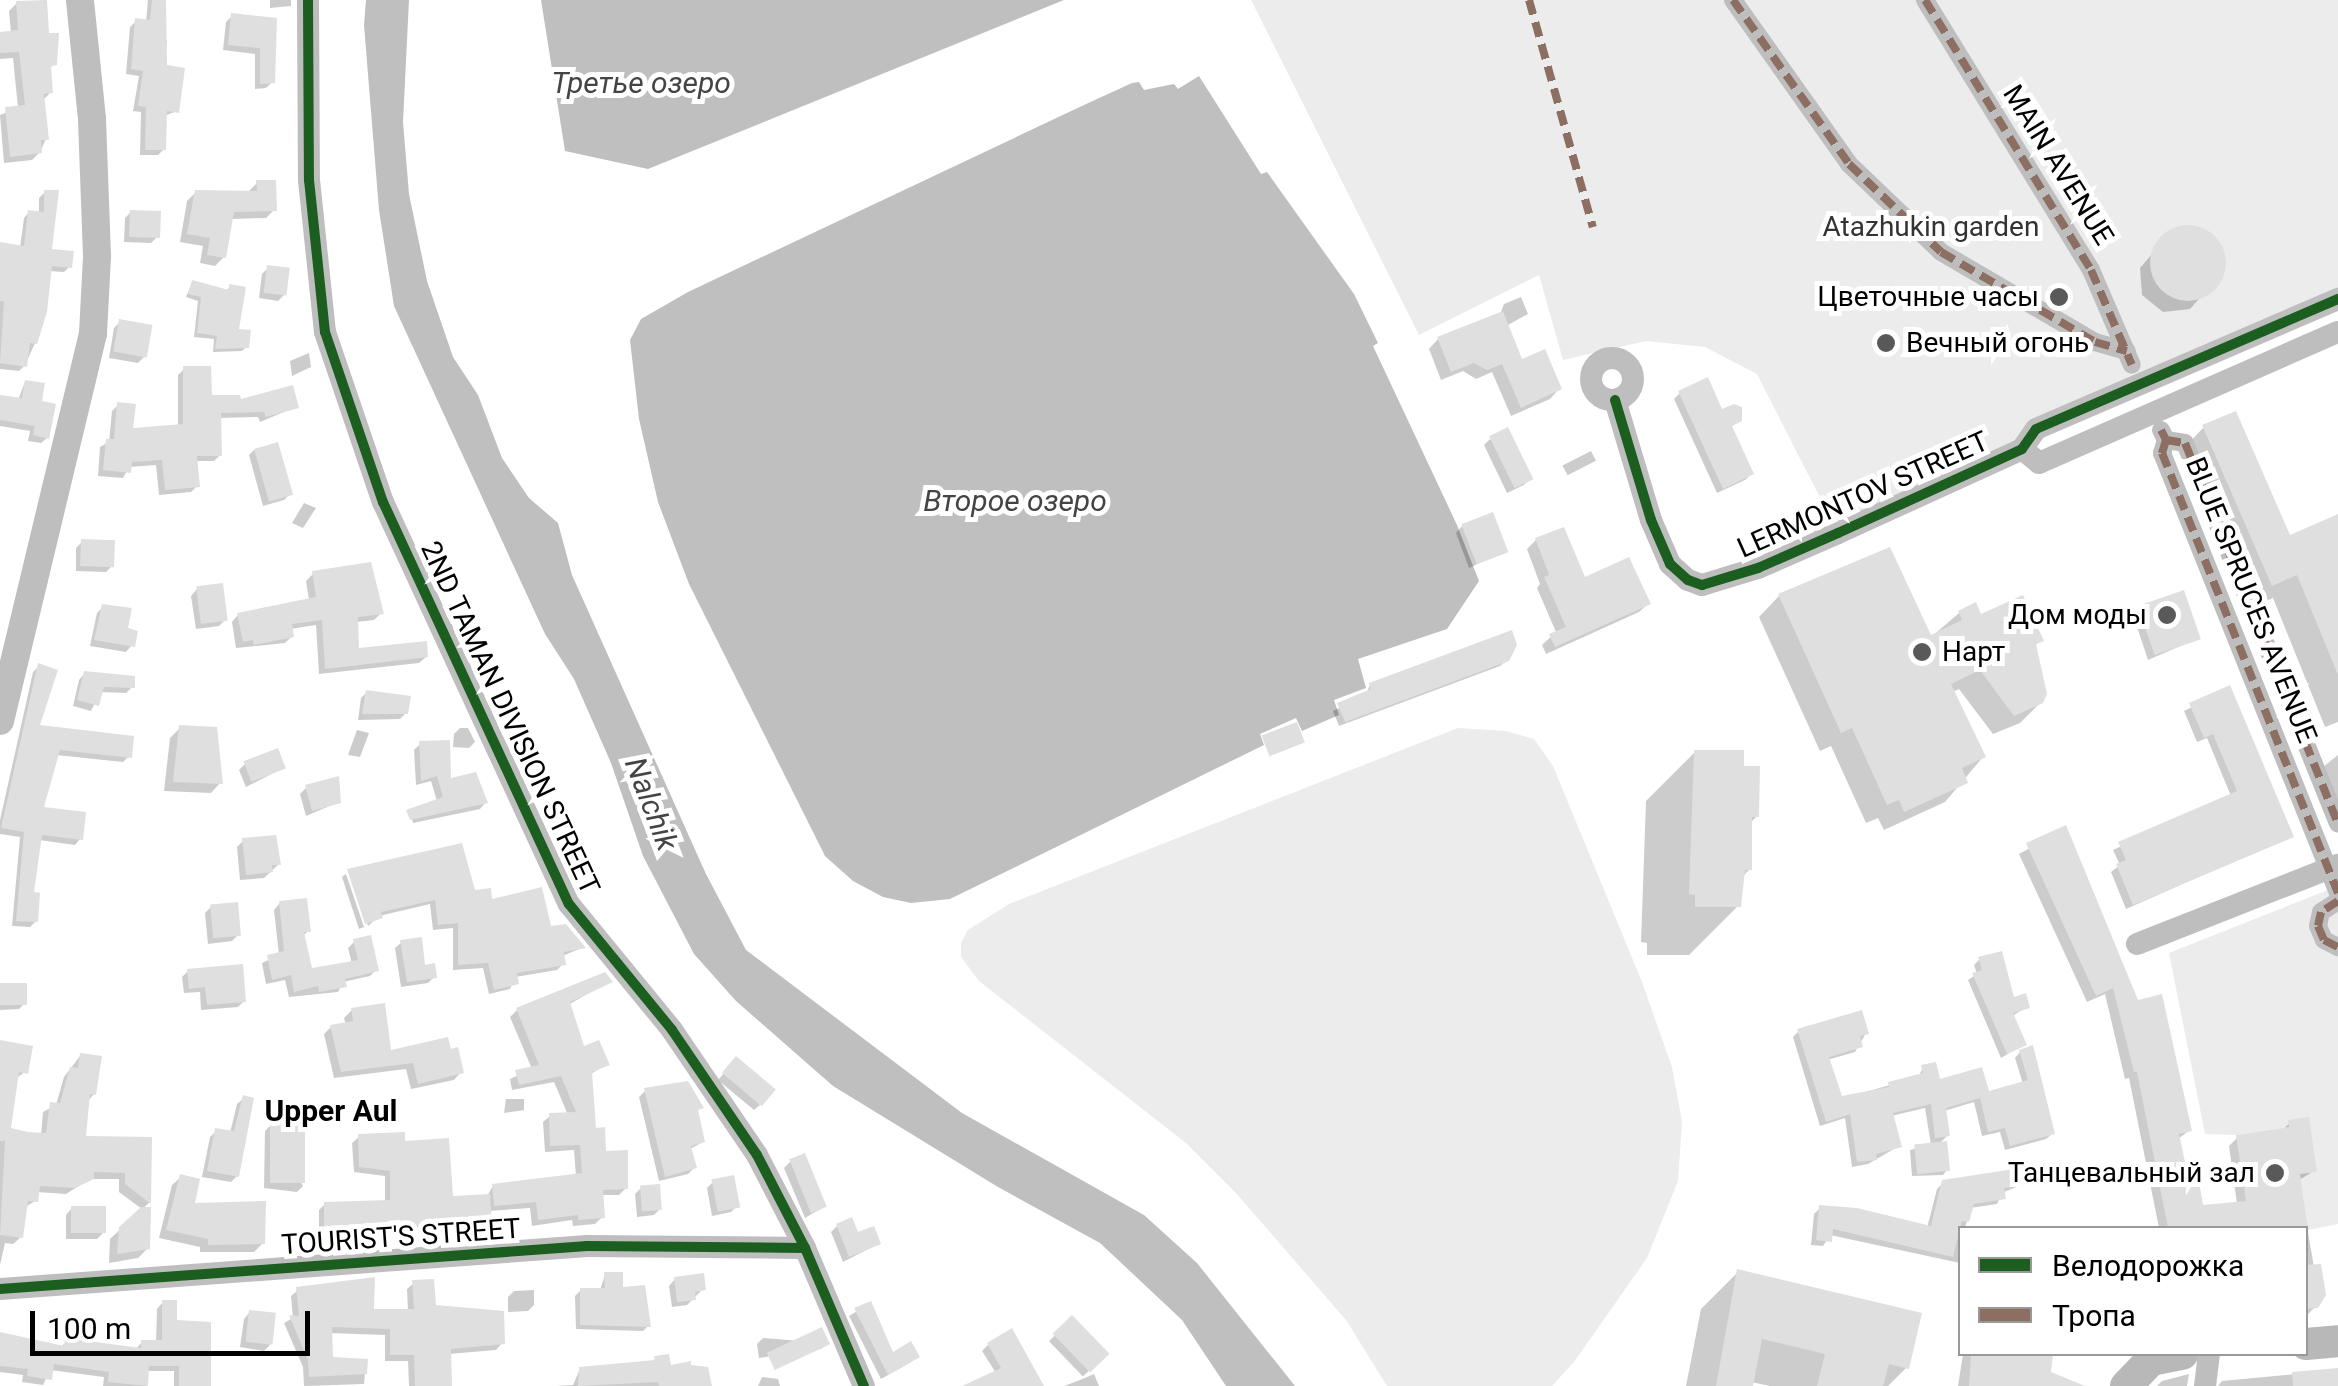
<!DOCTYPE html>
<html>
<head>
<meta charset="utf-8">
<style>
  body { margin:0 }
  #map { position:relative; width:2338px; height:1386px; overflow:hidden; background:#fff; font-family:Roboto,sans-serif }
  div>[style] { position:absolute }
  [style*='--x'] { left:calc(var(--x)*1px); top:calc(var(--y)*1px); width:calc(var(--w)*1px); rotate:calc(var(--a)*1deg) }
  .green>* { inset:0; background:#ececec }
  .water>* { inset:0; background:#bfbfbf }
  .shadow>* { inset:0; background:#0003; transform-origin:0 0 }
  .building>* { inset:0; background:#dfdfdf; transform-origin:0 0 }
  .round { border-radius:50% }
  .pedestrian>* { height:18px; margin:-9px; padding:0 9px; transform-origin:9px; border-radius:9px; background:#bebebe }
  .minor>* { height:22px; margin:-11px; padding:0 11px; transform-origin:11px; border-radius:11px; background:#bebebe }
  .minor>.ring { margin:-11px; padding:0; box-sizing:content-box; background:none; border:22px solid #bebebe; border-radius:50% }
  .tertiary>* { height:28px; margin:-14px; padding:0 14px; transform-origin:14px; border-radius:14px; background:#bebebe }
  .secondary>* { height:32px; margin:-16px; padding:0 16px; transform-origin:16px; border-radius:16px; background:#b8b8b8 }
  .quiet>* { height:8px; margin-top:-4px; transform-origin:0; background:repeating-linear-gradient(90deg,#8d6e63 0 15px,transparent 0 23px) }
  .cycleway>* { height:10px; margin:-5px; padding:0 5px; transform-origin:5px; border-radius:5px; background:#1b5e20 }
  .dots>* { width:28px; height:28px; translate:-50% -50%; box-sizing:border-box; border:5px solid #fff; border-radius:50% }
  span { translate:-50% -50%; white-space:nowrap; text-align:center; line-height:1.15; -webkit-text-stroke:10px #fff; paint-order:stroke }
  .street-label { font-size:28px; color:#000 }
  .park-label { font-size:28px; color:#333 }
  .poi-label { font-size:28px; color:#000 }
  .right { translate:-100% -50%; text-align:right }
  .left { translate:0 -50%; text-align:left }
  .water-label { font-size:30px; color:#444; font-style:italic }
  .neighbourhood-label { font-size:30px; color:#000; font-weight:700 }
  .legend { position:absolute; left:1958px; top:1226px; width:350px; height:130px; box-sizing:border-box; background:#fff; border:2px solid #999; margin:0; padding:12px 18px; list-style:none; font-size:30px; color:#000 }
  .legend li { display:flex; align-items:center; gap:20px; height:50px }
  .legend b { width:50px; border:2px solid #999 }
  .scale { position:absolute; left:30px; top:1311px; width:280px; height:45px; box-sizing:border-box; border:5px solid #000; border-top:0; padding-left:12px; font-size:30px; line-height:35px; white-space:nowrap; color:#000; -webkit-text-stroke:8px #fff; paint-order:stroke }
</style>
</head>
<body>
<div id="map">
  <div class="green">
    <i style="clip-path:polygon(1251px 0,2338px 0,2338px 299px,1838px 533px,1757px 374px,1705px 347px,1646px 341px,1563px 360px,1539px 275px,1419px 335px)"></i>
    <i style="clip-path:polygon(1458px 728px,1506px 731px,1534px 739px,1553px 766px,1642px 982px,1672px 1067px,1682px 1122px,1678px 1181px,1647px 1258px,1574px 1362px,1552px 1386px,1387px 1386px,1346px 1320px,1236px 1193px,1186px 1143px,979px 981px,961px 957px,961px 943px,968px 930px,1009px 904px)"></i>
    <i style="clip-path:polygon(2338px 886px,2338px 1224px,2308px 1230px,2300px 1174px,2316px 1172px,2289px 1127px,2236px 1135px,2205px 1134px,2169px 953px)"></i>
  </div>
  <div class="water">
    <i style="clip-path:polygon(366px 0,409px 0,403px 122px,409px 194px,427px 281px,453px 357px,478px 395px,502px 458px,529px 498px,558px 523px,572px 575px,706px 874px,746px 950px,962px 1113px,1144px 1215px,1197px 1263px,1295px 1386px,1226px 1386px,1182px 1320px,1100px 1243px,998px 1187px,833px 1086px,736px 1001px,694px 954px,643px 856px,611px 763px,574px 679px,545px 634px,394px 306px,379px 210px,364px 25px)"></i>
    <i style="clip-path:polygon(541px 0,1064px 0,648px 169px,565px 151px)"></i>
    <i style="clip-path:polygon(1199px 76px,1261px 174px,1267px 172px,1354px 294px,1378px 343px,1373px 346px,1457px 525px,1479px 581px,1447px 629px,1358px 659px,1366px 688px,1334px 700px,1339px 715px,1302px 731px,1296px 718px,1260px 734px,1264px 745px,950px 899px,911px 903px,883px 897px,853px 881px,825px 856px,689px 584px,658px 502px,639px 419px,630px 340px,641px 319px,688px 292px,1084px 105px,1132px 83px,1139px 82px,1144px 90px,1174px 84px,1178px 89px)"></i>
  </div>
  <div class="shadow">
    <i style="clip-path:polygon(148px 0,163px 0,160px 40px,167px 40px,164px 67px,177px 111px,164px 116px,164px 149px,158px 155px,140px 155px,141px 112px,133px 111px,139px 76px,126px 74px,130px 27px,136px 21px,146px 22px)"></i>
    <i style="clip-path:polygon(270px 0,291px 0,291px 6px,270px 8px)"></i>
    <i style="clip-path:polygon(17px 3px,47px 36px,54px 64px,48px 70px,51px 92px,42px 101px,46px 139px,40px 152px,32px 160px,4px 163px,0 115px,18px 108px,13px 58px,0 59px,0 34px,11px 33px,9px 11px)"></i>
    <i style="clip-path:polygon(232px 16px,275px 20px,272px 82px,266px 88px,255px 89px,255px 54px,223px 50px,226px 22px)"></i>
    <i style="clip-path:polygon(257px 183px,274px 210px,266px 218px,230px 219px,224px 257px,215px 266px,200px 263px,203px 246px,180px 242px,187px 201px,196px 192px,249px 191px)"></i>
    <i style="clip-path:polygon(45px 192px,49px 251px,70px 266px,64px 272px,49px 271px,35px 343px,25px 365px,19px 371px,0 369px,0 245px,20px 248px,24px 218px,29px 212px,39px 214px,39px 198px)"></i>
    <i style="clip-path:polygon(131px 212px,157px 237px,151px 243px,124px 242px,125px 218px)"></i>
    <i style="clip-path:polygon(2198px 230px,2219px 246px,2222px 273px,2190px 309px,2163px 312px,2142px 295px,2140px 268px,2171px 232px)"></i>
    <i style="clip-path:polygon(268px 268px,285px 294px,278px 301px,259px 298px,262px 274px)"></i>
    <i style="clip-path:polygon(192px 283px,226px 291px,230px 287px,236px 331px,246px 347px,242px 351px,213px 352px,214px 339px,194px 337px,198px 301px,186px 297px)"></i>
    <i style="clip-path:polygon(1521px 297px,1528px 314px,1506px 326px,1521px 363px,1559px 389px,1550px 399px,1511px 416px,1492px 372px,1476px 379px,1463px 371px,1441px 380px,1429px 349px,1438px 339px,1500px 314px,1504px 304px)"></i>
    <i style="clip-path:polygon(120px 322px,144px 357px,138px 363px,109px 358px,114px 328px)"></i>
    <i style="clip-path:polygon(309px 353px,311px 367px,292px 376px,290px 361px)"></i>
    <i style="clip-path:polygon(184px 369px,210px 398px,296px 407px,260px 422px,258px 417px,219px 418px,220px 455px,214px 461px,195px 461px,197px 486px,191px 492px,159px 495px,156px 465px,129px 467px,123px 478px,98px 476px,100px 447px,109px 442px,112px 411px,118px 405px,130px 431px,178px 427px,178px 375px)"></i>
    <i style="clip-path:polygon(25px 382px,39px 403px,47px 438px,41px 443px,28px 441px,30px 431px,0 426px,0 397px,18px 400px)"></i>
    <i style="clip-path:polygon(1680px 393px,1740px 419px,1730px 428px,1751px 474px,1745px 480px,1717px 493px,1674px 399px)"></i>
    <i style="clip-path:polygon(2204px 427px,2288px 538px,2338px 517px,2338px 722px,2325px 727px,2273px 598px,2247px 609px,2180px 452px)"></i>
    <i style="clip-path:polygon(1490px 439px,1530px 478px,1524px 485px,1507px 493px,1484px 445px)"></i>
    <i style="clip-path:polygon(255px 449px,290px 494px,284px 500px,263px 506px,249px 455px)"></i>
    <i style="left:1591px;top:451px;width:11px;height:32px;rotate:63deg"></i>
    <i style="clip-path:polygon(304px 503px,316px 508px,303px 528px,292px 523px)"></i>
    <i style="clip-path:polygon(1462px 526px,1505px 551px,1469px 568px,1456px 533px)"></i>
    <i style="clip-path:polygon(1536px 540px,1584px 580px,1648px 604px,1639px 612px,1546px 654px,1542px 645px,1556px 632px,1537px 588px,1540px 584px,1527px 549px)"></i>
    <i style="clip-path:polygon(82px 542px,112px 566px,106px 572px,76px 571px,76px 548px)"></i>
    <i style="clip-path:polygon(313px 574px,381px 613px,374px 620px,356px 622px,357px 651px,426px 657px,419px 663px,319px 674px,316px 625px,290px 629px,292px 636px,285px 643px,236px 648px,232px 622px,238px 615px,309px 600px,306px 581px)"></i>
    <i style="clip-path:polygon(197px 589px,225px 620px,219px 626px,196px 629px,191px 596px)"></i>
    <i style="clip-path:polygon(1779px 596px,1930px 638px,1959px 613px,2041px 640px,2034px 646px,2041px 702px,2020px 723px,1993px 734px,1959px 689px,1952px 692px,1983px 757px,1945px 802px,1884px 830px,1878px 818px,1866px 823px,1831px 746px,1820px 751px,1759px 617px)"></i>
    <i style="clip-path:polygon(103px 607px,125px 630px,132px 645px,126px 652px,90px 646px,97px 613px)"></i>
    <i style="clip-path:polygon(2139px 609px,2199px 638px,2148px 660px,2133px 615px)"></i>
    <i style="clip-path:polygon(1507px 660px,1500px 666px,1339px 726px,1333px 711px,1366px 694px,1370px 685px)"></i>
    <i style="clip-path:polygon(39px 666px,36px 728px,129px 756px,123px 762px,56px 755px,41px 809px,80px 839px,75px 845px,39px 840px,32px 895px,36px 921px,30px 927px,12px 926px,20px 837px,0 834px,0 820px,33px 672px)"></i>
    <i style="clip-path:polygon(85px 673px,132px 687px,126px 693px,100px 692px,91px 711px,73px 706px,79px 680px)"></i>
    <i style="clip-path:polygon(2229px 688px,2291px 836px,2126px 909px,2111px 872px,2120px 865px,2113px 850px,2231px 796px,2207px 738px,2197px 742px,2184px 711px)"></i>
    <i style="clip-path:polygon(367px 692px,406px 713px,400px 719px,358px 720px,361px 698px)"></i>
    <i style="clip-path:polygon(180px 728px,220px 783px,211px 793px,164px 791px,170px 738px)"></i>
    <i style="clip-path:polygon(460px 728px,468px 728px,475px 742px,469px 748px,453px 747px,454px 734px)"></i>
    <i style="clip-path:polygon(357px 730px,369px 733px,360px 757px,348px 755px)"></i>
    <i style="clip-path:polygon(420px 744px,449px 781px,485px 803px,480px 809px,413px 823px,410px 812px,437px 801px,431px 781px,416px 785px,414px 750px)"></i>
    <i style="clip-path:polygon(1695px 752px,1742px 769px,1757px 816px,1750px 823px,1750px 869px,1741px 878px,1738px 906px,1689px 955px,1647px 955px,1647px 943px,1641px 942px,1646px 801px)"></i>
    <i style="clip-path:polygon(2338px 755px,2338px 806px,2323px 767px)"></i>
    <i style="clip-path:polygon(245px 764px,283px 768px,246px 787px,239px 770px)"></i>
    <i style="clip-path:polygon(306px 788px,339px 802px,306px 816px,300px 794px)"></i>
    <i style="clip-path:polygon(2064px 829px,2190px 1130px,2178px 1139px,2184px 1170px,2201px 1207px,2237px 1204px,2229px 1146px,2237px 1138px,2281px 1131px,2290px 1123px,2314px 1171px,2299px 1180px,2320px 1302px,2307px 1315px,2306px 1228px,2159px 1228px,2129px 1078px,2125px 1079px,2105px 994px,2087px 1002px,2019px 854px)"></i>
    <i style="clip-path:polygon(244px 840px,279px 864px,264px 878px,240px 880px,237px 847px)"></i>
    <i style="clip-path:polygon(348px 871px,473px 892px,582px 948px,562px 956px,563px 964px,557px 970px,515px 977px,510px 989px,489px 994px,483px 968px,453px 970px,453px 928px,433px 930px,430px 904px,379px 916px,368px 926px)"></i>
    <i style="clip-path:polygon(346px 874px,364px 927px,359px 929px,342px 877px)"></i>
    <i style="clip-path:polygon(280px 903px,308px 931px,303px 936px,310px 971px,352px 964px,348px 948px,354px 942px,376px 970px,370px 976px,343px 982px,338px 992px,289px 997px,285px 980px,266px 984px,262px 963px,279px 955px,274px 910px)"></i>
    <i style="clip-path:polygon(211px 907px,238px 935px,232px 941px,208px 944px,205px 913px)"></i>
    <i style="clip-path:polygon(402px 942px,434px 977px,428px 983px,401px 987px,395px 948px)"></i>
    <i style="clip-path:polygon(1980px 959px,2012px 1000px,2027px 1007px,2012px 1016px,2024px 1044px,2001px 1058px,1968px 980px,1977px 974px,1974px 965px)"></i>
    <i style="clip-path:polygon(188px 971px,244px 1001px,238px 1007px,201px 1010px,200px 992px,184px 993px,182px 977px)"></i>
    <i style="clip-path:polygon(610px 981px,568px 1005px,582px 1050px,607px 1064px,589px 1075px,594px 1131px,626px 1188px,619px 1195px,601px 1195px,602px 1217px,595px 1224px,573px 1226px,572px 1220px,532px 1226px,530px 1208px,489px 1211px,489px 1225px,483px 1231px,319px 1232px,319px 1210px,325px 1204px,385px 1202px,385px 1176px,354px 1172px,352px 1143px,359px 1137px,403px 1144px,451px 1198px,487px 1196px,493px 1186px,576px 1176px,574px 1150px,545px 1152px,543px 1122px,550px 1116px,568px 1115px,554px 1082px,512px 1090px,510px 1079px,532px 1069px,510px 1017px,517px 1010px)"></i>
    <i style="clip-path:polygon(0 986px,25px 1003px,19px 1009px,0 1010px)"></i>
    <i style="clip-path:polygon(352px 1010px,389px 1053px,461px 1072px,454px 1080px,411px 1089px,406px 1069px,334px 1078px,324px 1034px,331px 1027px,346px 1025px,344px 1018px)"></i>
    <i style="clip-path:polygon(1799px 1031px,1866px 1033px,1855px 1052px,1827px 1060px,1841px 1099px,1918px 1077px,1923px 1068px,1938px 1082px,1987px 1094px,2023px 1084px,2015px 1058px,2020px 1052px,2052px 1134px,2046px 1139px,2005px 1150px,2000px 1132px,1982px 1136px,1974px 1102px,1944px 1111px,1948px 1135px,1939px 1144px,1947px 1170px,1943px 1175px,1912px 1176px,1910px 1150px,1931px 1145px,1925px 1108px,1891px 1116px,1899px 1146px,1868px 1164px,1852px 1167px,1845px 1118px,1820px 1126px,1793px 1037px)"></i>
    <i style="clip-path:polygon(0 1044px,25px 1072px,15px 1079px,8px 1130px,41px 1135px,43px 1112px,56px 1105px,64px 1077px,80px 1056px,94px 1094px,87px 1102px,83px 1138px,150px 1139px,149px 1203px,142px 1209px,148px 1248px,138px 1258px,109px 1263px,110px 1239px,142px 1209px,119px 1192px,119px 1179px,90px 1179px,66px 1194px,37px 1192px,35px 1201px,24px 1208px,21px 1237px,13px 1244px,5px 1243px,0 1265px)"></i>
    <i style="clip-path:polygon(731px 1065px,760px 1105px,754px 1110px,718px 1080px)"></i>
    <i style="clip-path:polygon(645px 1091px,696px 1112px,703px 1142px,690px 1149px,694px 1168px,688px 1174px,659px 1181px,639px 1097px)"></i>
    <i style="clip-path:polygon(244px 1098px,237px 1176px,231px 1182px,202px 1177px,210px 1137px,216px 1131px,230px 1133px,237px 1104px)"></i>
    <i style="clip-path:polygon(506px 1099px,524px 1099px,524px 1110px,504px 1113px)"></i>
    <i style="clip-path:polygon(271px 1125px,303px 1186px,297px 1192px,264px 1188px,265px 1131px)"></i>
    <i style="clip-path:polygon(790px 1162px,824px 1207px,805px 1218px,784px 1168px)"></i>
    <i style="clip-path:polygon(181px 1177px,192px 1205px,263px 1243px,254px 1252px,200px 1252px,200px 1247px,159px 1238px,172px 1185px)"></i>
    <i style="clip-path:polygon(713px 1182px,737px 1206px,731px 1212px,712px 1216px,707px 1188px)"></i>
    <i style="clip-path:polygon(1943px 1183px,2021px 1185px,2002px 1193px,1997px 1204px,1970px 1208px,1965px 1228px,1960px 1228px,1960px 1263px,1830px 1235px,1823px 1246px,1811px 1245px,1814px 1214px,1820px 1208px,1927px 1228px,1937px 1189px)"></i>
    <i style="clip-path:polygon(641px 1188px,660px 1209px,654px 1215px,637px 1217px,635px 1194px)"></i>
    <i style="clip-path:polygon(72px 1208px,104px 1232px,97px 1239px,66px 1239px,66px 1215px)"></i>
    <i style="clip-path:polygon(837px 1226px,857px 1236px,878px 1244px,843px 1262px,831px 1232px)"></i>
    <i style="clip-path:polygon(1738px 1272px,1907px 1367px,1888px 1386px,1770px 1386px,1751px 1382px,1750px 1386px,1686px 1386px,1701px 1309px)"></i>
    <i style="clip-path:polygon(605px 1275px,648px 1326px,643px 1331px,576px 1329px,575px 1296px,581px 1290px,600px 1290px)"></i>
    <i style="clip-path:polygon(675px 1279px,703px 1289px,687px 1305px,672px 1307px,669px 1286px)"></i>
    <i style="clip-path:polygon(414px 1283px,433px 1308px,502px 1343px,496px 1350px,449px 1354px,449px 1386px,409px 1386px,408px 1361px,385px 1361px,385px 1335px,330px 1333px,331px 1359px,366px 1362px,364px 1384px,304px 1386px,303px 1367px,284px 1323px,293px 1318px,291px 1296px,298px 1290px,371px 1311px,408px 1311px,407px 1289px)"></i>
    <i style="clip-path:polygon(534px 1290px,534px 1305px,528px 1311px,508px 1312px,508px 1297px,514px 1291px)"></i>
    <i style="clip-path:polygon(163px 1302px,209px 1386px,174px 1386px,174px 1371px,147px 1371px,146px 1386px,103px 1386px,104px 1377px,50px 1370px,43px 1385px,22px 1382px,23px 1375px,0 1372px,0 1335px,60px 1348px,66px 1342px,135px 1350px,142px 1342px,156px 1342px,157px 1309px)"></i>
    <i style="clip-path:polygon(869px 1304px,892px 1355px,911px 1362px,881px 1379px,849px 1316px)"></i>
    <i style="clip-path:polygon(250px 1312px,270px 1345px,264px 1351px,240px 1347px,244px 1319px)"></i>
    <i style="left:1072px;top:1319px;width:49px;height:32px;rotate:46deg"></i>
    <i style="clip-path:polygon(763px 1338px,827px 1343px,821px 1349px,759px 1358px,757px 1344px)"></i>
    <i style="clip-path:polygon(988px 1345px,1041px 1386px,981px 1386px,996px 1373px,982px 1351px)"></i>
    <i style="clip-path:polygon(1963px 1354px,2050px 1354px,2048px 1373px,2059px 1386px,1958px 1386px)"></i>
    <i style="clip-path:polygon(656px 1358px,704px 1386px,555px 1386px,573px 1385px,580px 1369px,651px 1363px)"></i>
    <i style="clip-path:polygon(2338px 1370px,2338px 1386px,2218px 1386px,2222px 1381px)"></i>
    <i style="clip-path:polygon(1094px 1374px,1099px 1386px,1064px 1386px,1080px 1380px)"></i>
    <i style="clip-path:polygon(2189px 1374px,2187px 1386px,2157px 1386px,2162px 1381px)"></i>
    <i style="clip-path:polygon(762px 1377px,778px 1379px,780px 1386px,758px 1386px)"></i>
  </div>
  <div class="building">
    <i style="clip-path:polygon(47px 0,49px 33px,59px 33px,57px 65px,51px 66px,53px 93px,44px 94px,49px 140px,41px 140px,42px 153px,10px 157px,5px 107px,25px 105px,19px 52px,0 53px,0 32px,18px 30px,16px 1px)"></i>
    <i style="clip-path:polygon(152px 0,166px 0,167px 65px,185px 68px,179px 113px,167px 111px,166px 150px,145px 150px,146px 107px,138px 106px,143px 71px,131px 69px,135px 18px,150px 20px)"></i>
    <i style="clip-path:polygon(231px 13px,277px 18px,275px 83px,260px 84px,260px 48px,228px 45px)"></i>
    <i style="clip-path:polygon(256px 180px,276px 180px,277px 211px,234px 212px,226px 258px,207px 255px,210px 238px,187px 234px,195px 190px,257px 191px)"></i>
    <i style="clip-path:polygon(44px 190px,59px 190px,52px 249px,74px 251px,72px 268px,52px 266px,47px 312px,37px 344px,30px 343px,27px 367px,0 363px,4px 302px,0 301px,0 242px,24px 246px,28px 210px,44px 212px)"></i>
    <i style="left:130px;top:210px;width:31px;height:27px;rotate:2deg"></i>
    <i class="round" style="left:2150px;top:225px;width:76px;height:76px"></i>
    <i style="left:267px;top:265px;width:23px;height:28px;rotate:7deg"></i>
    <i style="clip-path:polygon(192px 280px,229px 290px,229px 284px,246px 287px,239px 329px,251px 330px,249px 348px,215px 349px,217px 336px,197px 333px,201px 297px,188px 294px)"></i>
    <i style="clip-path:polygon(1503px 311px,1522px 359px,1545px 349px,1562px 389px,1521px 408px,1502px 364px,1487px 370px,1474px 363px,1451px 372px,1437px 337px)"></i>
    <i style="left:119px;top:319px;width:34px;height:33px;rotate:10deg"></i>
    <i style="clip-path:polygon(183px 366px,211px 366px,212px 395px,240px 395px,241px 399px,293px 385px,299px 408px,266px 417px,264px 412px,221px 413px,222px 456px,197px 456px,200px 487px,165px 490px,162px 460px,132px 462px,131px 473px,103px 470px,106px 439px,114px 439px,117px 402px,136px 404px,133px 428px,183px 424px)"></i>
    <i style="clip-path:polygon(1708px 377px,1722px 409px,1734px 404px,1742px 407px,1742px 421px,1732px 426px,1754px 474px,1723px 489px,1678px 391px)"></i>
    <i style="clip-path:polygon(25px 380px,45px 383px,42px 401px,56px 404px,49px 439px,33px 435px,35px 426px,0 420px,0 395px,22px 398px)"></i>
    <i style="clip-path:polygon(2236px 411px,2290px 535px,2338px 514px,2338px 675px,2297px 575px,2272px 586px,2202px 425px)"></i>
    <i style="left:1508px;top:427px;width:58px;height:21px;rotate:64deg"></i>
    <i style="left:278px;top:442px;width:55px;height:25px;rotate:74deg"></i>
    <i style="left:1493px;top:512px;width:43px;height:34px;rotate:69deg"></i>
    <i style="clip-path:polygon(1564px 527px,1585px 577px,1629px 557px,1651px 604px,1555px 647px,1549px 634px,1566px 627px,1544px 577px,1549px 575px,1535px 538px)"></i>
    <i style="left:81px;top:539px;width:34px;height:27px;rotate:2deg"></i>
    <i style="clip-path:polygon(1890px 547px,1931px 635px,1962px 620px,1958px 611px,1976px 602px,1981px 614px,2023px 595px,2044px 641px,2036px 644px,2047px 694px,2043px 703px,2014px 716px,1980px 670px,1951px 684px,1986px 757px,1962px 768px,1968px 783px,1904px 812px,1899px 800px,1887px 805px,1852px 728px,1841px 733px,1778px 594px)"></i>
    <i style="clip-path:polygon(371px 562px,384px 614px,358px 617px,359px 648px,427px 641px,428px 657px,325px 669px,322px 620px,292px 624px,294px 637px,254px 645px,253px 640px,243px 642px,237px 613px,316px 597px,312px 571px)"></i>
    <i style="left:223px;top:583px;width:38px;height:27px;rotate:83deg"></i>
    <i style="left:2184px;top:590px;width:52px;height:49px;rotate:71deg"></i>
    <i style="clip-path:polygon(102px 604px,132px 608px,128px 628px,138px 631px,135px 647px,94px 640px)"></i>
    <i style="clip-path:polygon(1512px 630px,1517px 645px,1509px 661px,1345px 722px,1337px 703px,1371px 689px,1369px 683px)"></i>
    <i style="clip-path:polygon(38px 663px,58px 670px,40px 725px,134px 736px,132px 758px,60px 750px,44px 807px,86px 812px,83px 840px,42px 835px,34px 892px,40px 893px,38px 922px,16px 921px,24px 832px,1px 828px)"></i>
    <i style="clip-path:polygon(84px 671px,135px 676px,135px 688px,104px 687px,99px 706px,77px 700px)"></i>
    <i style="clip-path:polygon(2230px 685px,2294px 837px,2133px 905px,2116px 864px,2126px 860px,2118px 842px,2237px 791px,2213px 734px,2204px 738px,2189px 703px)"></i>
    <i style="clip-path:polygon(366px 690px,411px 696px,408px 714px,362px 714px)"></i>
    <i style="left:1297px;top:722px;width:22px;height:38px;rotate:69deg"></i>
    <i style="clip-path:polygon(179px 725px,217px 727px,223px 784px,173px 782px)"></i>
    <i style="clip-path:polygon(450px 740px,451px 778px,476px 772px,488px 803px,410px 820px,406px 810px,443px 797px,437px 776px,421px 781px,419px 741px)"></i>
    <i style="left:278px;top:748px;width:22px;height:37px;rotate:69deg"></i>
    <i style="clip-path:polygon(1694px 750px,1744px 750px,1744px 766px,1760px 766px,1759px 817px,1752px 817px,1752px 870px,1745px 870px,1741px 907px,1695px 907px,1695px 895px,1689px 894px)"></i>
    <i style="clip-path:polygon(339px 776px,341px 803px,312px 811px,305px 785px)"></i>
    <i style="clip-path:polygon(2066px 825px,2138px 1000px,2162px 994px,2192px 1131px,2179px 1134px,2186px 1167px,2196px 1165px,2203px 1205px,2246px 1201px,2236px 1135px,2289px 1127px,2288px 1120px,2309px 1117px,2317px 1172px,2300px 1174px,2308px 1228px,2168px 1228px,2137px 1072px,2134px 1072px,2113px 988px,2096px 996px,2026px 843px)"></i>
    <i style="clip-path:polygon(276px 835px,281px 865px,272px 865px,273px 872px,246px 875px,242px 838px)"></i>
    <i style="clip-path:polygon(462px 843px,475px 890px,491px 888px,492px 899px,542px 887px,551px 926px,566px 924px,586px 948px,564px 952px,566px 965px,517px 973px,519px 984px,494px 990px,488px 963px,458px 965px,458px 923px,438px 925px,435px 900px,381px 912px,383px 918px,365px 924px,347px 869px)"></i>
    <i style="clip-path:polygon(307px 898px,311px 932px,304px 932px,312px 968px,358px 960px,353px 939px,371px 935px,379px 971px,345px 979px,347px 987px,319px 992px,318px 986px,294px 992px,291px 975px,272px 980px,267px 955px,284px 951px,279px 901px)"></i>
    <i style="left:238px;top:902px;width:34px;height:28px;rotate:85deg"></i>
    <i style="clip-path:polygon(422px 937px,425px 965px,435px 963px,437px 978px,407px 982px,400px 940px)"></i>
    <i style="clip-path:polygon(2002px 951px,2014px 997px,2026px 993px,2030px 1008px,2013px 1013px,2027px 1045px,2007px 1054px,1972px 973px,1982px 970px,1978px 957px)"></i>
    <i style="clip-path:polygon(243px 964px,246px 1002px,207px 1005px,205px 987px,189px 989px,187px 969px)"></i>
    <i style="clip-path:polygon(605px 972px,613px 982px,570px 1002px,584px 1046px,599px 1040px,610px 1065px,592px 1072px,596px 1128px,605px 1127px,606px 1151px,628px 1150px,628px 1189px,603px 1190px,605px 1218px,578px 1220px,578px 1215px,538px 1220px,536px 1202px,494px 1206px,492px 1184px,582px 1173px,580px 1145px,550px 1146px,549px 1113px,576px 1112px,561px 1076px,519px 1085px,515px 1070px,539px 1065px,516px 1008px)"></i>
    <i style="left:0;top:983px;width:27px;height:22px"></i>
    <i style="clip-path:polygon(385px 1003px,391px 1050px,448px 1037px,451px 1049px,458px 1047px,464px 1073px,418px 1084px,413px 1063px,341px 1072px,330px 1025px,353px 1021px,351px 1008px)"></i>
    <i style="clip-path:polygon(1862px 1010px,1869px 1034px,1860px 1036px,1863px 1047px,1829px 1057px,1842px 1096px,1889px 1087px,1888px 1082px,1923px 1073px,1921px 1065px,1936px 1062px,1940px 1079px,1982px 1067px,1989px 1091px,2028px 1080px,2019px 1050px,2033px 1045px,2055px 1134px,2010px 1146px,2005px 1128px,1988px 1132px,1980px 1098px,1946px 1108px,1950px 1136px,1935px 1138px,1931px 1104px,1893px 1113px,1902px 1147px,1876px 1154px,1877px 1160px,1857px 1162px,1850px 1114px,1826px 1122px,1797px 1029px)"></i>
    <i style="clip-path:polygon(0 1040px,33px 1046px,28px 1074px,19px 1072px,11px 1128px,28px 1132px,46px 1133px,50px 1102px,60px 1103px,70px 1067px,78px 1068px,80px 1053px,102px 1056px,96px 1095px,90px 1094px,86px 1136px,152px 1137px,151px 1204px,125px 1184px,125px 1173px,94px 1172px,94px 1179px,75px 1188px,40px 1186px,38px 1202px,28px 1201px,23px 1238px,0 1235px,5px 1141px,0 1141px)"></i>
    <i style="left:736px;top:1056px;width:52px;height:22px;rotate:40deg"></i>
    <i style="clip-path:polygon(688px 1081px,704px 1108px,698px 1110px,705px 1142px,691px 1146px,697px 1168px,665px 1177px,644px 1088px)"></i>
    <i style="clip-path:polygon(243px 1095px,254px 1098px,239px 1177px,207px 1171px,215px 1128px,234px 1131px)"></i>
    <i style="left:270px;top:1122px;width:35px;height:61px"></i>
    <i style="clip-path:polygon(405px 1132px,405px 1141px,449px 1138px,453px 1196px,490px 1194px,492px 1226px,324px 1227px,324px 1202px,390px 1200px,390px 1171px,359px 1167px,358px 1134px)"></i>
    <i style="left:1947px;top:1141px;width:30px;height:33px;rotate:84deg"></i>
    <i style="left:805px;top:1153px;width:58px;height:17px;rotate:68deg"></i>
    <i style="clip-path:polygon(2021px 1168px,2023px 1186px,2004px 1188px,2006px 1199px,1974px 1204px,1969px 1222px,1962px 1221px,1953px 1257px,1833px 1229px,1832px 1242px,1816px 1240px,1819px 1205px,1857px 1208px,1931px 1226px,1942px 1180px)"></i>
    <i style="clip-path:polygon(180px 1174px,200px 1179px,195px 1203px,266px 1201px,265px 1244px,208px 1245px,208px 1239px,166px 1230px)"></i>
    <i style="left:734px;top:1175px;width:33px;height:23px;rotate:79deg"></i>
    <i style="left:660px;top:1184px;width:26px;height:20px;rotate:86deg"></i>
    <i style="left:71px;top:1206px;width:35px;height:27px"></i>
    <i style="clip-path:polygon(141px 1207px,151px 1207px,150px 1249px,117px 1254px,119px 1227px)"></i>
    <i style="clip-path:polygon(852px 1217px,858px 1232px,874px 1226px,881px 1244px,849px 1257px,836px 1224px)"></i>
    <i style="clip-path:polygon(2321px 1264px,2326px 1295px,2318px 1308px,2306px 1309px,2306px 1265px)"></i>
    <i style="clip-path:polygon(1737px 1269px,1922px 1313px,1909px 1369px,1889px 1364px,1883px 1386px,1817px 1386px,1825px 1354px,1762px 1339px,1753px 1386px,1716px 1386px)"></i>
    <i style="clip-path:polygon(604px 1272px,623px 1272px,623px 1287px,645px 1285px,651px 1327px,580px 1325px,580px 1288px,605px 1288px)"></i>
    <i style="clip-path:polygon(704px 1273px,706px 1290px,695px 1292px,696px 1300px,677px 1302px,674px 1277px)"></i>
    <i style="clip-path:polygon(375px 1277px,374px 1309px,414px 1309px,412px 1280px,434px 1279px,436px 1305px,504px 1311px,505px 1344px,451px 1349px,452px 1386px,415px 1386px,414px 1355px,390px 1355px,390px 1329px,332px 1327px,333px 1357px,368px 1359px,367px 1374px,309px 1377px,308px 1360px,289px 1315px,299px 1316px,296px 1287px)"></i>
    <i style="clip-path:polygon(162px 1300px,177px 1300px,177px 1320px,211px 1322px,211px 1386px,179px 1386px,179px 1366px,149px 1366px,148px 1386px,108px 1382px,109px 1372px,54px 1364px,52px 1380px,27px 1376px,28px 1369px,0 1366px,0 1332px,64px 1346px,65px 1339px,72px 1339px,141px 1348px,141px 1340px,162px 1340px)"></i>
    <i style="clip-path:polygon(871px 1301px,893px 1352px,911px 1341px,920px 1357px,888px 1375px,854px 1308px)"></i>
    <i style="left:249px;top:1310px;width:27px;height:32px;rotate:6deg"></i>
    <i style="left:1072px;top:1315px;width:54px;height:27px;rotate:46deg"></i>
    <i style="left:822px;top:1327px;width:19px;height:61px;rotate:65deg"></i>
    <i style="clip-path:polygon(1012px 1328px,1044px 1386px,962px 1386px,1001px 1368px,987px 1343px)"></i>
    <i style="clip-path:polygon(669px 1354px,671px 1365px,691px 1361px,691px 1365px,708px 1367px,712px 1386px,659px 1386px,658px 1382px,578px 1386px,579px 1367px,655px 1360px,654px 1356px)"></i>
    <i style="clip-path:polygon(1971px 1354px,2053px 1354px,2051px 1372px,2085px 1386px,1969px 1386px)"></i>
    <i style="clip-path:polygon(2338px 1368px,2338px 1386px,2293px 1386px,2292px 1372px)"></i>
  </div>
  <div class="pedestrian">
    <i style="--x:1733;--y:0;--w:201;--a:54.7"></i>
    <i style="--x:1849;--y:164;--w:127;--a:43.7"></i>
    <i style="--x:1941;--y:252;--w:178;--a:30.3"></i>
    <i style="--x:2095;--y:342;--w:33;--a:16"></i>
    <i style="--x:1925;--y:0;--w:317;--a:58.4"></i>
    <i style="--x:2091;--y:270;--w:103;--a:66.7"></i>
    <i style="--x:2161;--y:430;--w:11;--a:63"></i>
    <i style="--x:2166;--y:440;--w:14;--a:107"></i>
    <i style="--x:2162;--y:453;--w:474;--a:68.2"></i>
    <i style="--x:2166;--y:440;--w:19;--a:9"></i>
    <i style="--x:2185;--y:443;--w:410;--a:68.1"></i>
    <i style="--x:2338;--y:901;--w:20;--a:147"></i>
    <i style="--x:2321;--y:912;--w:14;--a:102"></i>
    <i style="--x:2318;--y:926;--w:15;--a:67"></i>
    <i style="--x:2324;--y:940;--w:16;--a:27"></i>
  </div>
  <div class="minor">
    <i style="--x:308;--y:0;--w:180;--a:89.7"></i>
    <i style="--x:309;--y:180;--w:153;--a:84"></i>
    <i style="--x:325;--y:332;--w:180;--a:71.2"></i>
    <i style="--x:383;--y:502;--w:443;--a:65.2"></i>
    <i style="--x:569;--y:904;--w:163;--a:50.7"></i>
    <i style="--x:672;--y:1030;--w:151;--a:55.8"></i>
    <i style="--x:757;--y:1155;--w:105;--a:62.7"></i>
    <i style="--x:805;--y:1248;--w:150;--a:66.9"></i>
    <i class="ring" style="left:1591px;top:358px;width:20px;height:20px"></i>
    <i style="--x:1615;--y:400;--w:125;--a:73.3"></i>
    <i style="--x:1651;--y:520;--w:48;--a:66.6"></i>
    <i style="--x:1670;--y:564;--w:24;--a:42"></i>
    <i style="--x:1688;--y:580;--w:15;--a:20"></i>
    <i style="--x:1702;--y:585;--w:59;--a:-16.9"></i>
    <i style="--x:1758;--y:568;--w:87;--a:-23.6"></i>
    <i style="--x:1838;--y:533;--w:202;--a:-24.5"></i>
    <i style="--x:2022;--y:449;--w:24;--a:-55"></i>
    <i style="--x:2036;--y:429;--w:329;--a:-23.3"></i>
    <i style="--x:2022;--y:449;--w:22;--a:39"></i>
    <i style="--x:2039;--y:463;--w:326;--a:-23.7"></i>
    <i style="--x:2137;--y:944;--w:216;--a:-21.5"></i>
    <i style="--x:0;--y:1289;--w:589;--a:-4.19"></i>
    <i style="--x:587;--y:1246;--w:218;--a:0.5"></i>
    <i style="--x:2205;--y:1386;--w:32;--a:-83"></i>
  </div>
  <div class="tertiary">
    <i style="--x:0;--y:721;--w:399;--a:-76.5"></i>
    <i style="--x:93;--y:333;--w:77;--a:-87"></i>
    <i style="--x:97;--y:256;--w:137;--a:-92.1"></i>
    <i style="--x:92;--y:119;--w:120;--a:-95.8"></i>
  </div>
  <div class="secondary">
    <i style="--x:2306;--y:1344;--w:32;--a:-5"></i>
    <i style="--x:2126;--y:1386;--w:36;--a:-46"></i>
    <i style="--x:2151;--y:1360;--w:32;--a:-11"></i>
  </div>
  <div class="quiet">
    <i style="--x:1529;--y:0;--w:236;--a:74.3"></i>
    <i style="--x:1733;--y:0;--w:201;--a:54.7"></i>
    <i style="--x:1849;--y:164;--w:127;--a:43.7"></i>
    <i style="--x:1941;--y:252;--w:178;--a:30.3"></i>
    <i style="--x:2095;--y:342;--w:33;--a:16"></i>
    <i style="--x:1925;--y:0;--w:317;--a:58.4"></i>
    <i style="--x:2091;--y:270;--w:103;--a:66.7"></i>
    <i style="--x:2161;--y:430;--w:11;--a:63"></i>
    <i style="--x:2166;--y:440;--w:14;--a:107"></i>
    <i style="--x:2162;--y:453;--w:474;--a:68.2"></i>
    <i style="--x:2166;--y:440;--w:19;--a:9"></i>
    <i style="--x:2185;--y:443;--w:410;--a:68.1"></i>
    <i style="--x:2338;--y:901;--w:20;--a:147"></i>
    <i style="--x:2321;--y:912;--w:14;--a:102"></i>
    <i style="--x:2318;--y:926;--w:15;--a:67"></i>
    <i style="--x:2324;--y:940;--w:16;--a:27"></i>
  </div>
  <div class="cycleway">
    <i style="--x:308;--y:0;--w:180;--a:89.7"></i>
    <i style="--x:309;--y:180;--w:153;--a:84"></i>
    <i style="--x:325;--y:332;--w:180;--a:71.2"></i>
    <i style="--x:383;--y:502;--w:443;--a:65.2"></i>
    <i style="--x:569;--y:904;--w:163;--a:50.7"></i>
    <i style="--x:672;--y:1030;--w:151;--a:55.8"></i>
    <i style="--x:757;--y:1155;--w:105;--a:62.7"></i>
    <i style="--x:805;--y:1248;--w:150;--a:66.9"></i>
    <i style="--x:1615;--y:400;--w:125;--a:73.3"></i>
    <i style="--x:1651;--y:520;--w:48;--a:66.6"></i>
    <i style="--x:1670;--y:564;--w:24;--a:42"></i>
    <i style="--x:1688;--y:580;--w:15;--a:20"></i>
    <i style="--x:1702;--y:585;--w:59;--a:-16.9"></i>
    <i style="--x:1758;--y:568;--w:87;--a:-23.6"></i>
    <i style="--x:1838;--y:533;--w:202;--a:-24.5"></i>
    <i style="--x:2022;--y:449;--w:24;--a:-55"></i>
    <i style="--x:2036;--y:429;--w:329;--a:-23.3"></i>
    <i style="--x:0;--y:1289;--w:589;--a:-4.19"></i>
    <i style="--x:587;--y:1246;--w:218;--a:0.5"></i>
  </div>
  <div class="dots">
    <i style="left:2059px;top:297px;background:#595959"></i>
    <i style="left:1886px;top:343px;background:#595959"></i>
    <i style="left:2167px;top:615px;background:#595959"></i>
    <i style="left:1922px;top:652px;background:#595959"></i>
    <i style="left:2275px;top:1173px;background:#595959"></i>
  </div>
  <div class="street-label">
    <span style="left:2058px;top:165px;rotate:58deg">MAIN AVENUE</span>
    <span style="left:1863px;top:495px;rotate:-24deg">LERMONTOV STREET</span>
    <span style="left:2251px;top:600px;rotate:68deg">BLUE SPRUCES AVENUE</span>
    <span style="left:510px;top:718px;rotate:65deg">2ND TAMAN DIVISION STREET</span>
    <span style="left:401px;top:1237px;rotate:-4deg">TOURIST'S STREET</span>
  </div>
  <div class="park-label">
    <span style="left:1931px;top:227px">Atazhukin garden</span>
  </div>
  <div class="poi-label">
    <span class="right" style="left:2039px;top:297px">Цветочные часы</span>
    <span class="left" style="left:1906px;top:343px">Вечный огонь</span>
    <span class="right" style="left:2147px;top:615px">Дом моды</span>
    <span class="left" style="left:1942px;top:652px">Нарт</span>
    <span class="right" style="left:2255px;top:1173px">Танцевальный зал</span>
  </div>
  <div class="water-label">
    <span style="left:641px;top:83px">Третье озеро</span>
    <span style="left:1015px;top:501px">Второе озеро</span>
    <span style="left:651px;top:804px;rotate:69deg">Nalchik</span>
  </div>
  <div class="neighbourhood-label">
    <span style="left:331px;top:1111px">Upper Aul</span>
  </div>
  <ul class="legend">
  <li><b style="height:12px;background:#1b5e20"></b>Велодорожка</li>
  <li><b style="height:12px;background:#8d6e63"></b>Тропа</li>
  </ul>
  <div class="scale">100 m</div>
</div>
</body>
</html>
